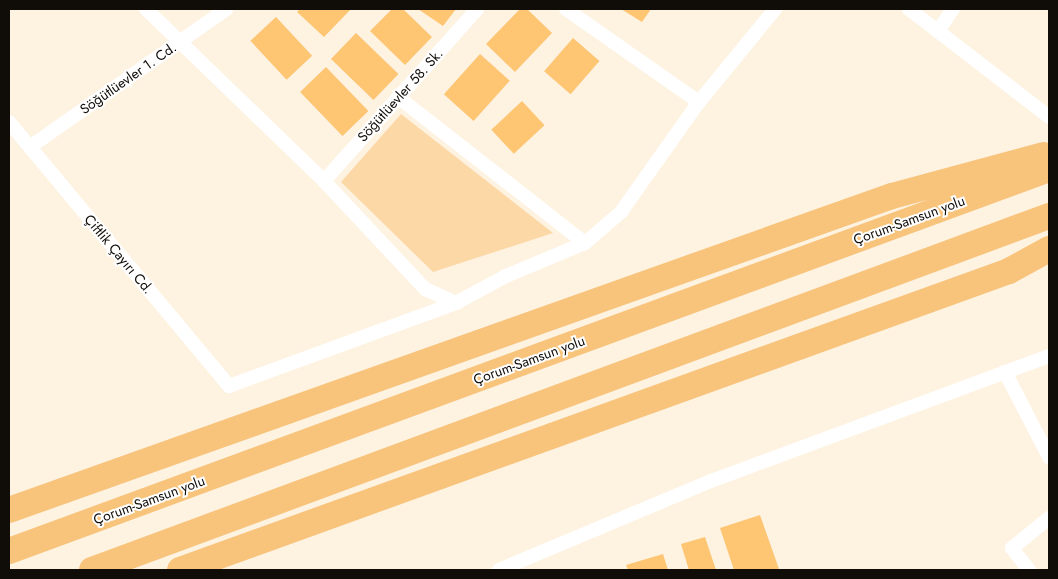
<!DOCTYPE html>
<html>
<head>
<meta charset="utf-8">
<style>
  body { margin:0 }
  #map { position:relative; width:1058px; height:579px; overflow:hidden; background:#fef2e1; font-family:Jost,sans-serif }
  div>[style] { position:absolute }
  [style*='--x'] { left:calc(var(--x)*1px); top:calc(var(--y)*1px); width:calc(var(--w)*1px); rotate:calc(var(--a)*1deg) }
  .green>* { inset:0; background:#fdd8a7 }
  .building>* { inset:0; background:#fec573; transform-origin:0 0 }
  .street>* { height:14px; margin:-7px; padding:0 7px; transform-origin:7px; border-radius:7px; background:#fff }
  .highway>* { height:26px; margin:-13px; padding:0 13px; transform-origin:13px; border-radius:13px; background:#f8c37a }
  span { translate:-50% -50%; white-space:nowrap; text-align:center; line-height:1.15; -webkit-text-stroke:4px #fff; paint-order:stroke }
  .street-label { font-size:14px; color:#100c07 }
  .frame { position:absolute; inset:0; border:10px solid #100c07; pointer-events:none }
</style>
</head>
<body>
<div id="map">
  <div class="green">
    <i style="clip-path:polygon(401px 114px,553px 233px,433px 272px,341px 182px)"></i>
  </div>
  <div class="building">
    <i style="clip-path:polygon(300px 9px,351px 9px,324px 37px,297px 12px)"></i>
    <i style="clip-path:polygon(392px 9px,403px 9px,432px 37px,405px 65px,370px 31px)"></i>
    <i style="clip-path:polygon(418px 9px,456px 9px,443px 26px)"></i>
    <i style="clip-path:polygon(520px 9px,527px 9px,552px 33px,515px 72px,486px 44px)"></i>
    <i style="clip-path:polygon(621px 9px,651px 9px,642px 22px)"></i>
    <i style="left:276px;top:17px;width:53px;height:35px;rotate:47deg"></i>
    <i style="left:356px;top:33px;width:59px;height:36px;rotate:44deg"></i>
    <i style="left:573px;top:38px;width:35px;height:44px;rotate:41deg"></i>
    <i style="left:480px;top:54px;width:40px;height:54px;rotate:42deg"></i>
    <i style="left:326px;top:67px;width:61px;height:36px;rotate:46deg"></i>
    <i style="left:522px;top:101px;width:33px;height:42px;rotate:47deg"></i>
    <i style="clip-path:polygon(760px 515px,779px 569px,734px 570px,720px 528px)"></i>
    <i style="clip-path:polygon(705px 537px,716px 570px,689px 570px,681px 544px)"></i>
    <i style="clip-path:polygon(663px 554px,668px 570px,628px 570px,626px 565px)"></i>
  </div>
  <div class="street">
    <i style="--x:146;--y:9;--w:248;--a:44"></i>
    <i style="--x:324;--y:181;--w:148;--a:46.9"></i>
    <i style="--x:425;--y:289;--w:34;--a:24"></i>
    <i style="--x:566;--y:9;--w:162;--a:35"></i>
    <i style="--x:699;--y:102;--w:120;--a:-50.7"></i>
    <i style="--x:909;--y:9;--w:177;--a:37.6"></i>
    <i style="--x:938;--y:31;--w:27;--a:-56"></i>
    <i style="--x:398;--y:97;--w:237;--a:38"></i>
    <i style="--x:9;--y:122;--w:344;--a:50.2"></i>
    <i style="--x:229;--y:386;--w:242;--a:-20.1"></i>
    <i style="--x:456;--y:303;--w:57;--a:-28.4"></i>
    <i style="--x:506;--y:276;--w:86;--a:-22.7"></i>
    <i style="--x:585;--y:243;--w:48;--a:-40.7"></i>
    <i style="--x:621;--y:212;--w:135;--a:-54.7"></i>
    <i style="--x:30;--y:147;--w:240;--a:-35.1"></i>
    <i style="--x:324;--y:181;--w:230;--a:-48.3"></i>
    <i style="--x:1005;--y:372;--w:96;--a:62.6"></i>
    <i style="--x:499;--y:570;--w:230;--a:-22.8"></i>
    <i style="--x:711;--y:481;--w:360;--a:-20.3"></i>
    <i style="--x:1029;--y:570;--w:28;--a:-128"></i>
    <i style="--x:1012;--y:548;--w:48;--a:-39"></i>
  </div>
  <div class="highway">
    <i style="--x:9;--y:510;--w:937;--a:-19.58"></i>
    <i style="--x:892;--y:196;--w:157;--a:-15.1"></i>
    <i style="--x:9;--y:551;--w:1108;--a:-20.17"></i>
    <i style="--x:92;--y:570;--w:1020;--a:-20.3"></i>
    <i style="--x:180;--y:570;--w:881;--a:-19.83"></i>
    <i style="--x:1009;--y:271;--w:46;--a:-28.8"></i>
  </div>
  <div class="street-label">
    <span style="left:128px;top:78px;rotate:-35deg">Söğütlüevler 1. Cd.</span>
    <span style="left:400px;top:95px;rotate:-48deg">Söğütlüevler 58. Sk.</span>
    <span style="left:909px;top:220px;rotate:-20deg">Çorum-Samsun yolu</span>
    <span style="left:119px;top:254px;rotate:50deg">Çiftlik Çayırı Cd.</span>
    <span style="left:529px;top:360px;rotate:-20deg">Çorum-Samsun yolu</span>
    <span style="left:149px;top:500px;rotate:-20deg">Çorum-Samsun yolu</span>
  </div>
  <div class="frame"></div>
</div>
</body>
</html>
